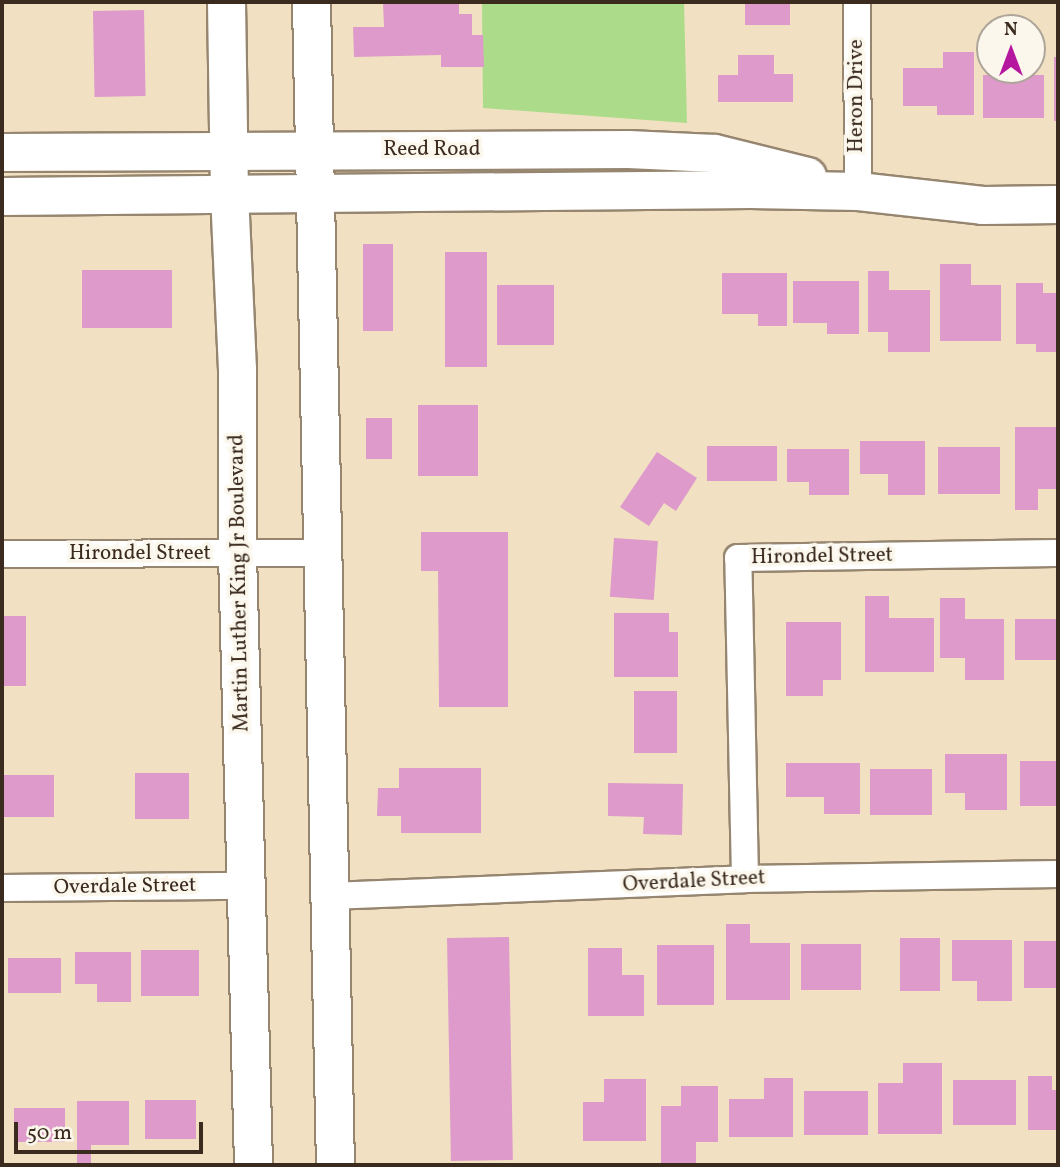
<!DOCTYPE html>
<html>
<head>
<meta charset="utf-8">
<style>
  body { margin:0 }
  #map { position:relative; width:1060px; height:1167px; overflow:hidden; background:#f1e1c2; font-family:Vollkorn,serif }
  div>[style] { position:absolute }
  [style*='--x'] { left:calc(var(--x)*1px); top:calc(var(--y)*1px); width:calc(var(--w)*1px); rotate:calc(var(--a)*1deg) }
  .green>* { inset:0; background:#acdb89 }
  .building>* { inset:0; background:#dd9aca; transform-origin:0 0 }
  .roads { filter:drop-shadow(2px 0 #968670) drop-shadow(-2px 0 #968670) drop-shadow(0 2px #968670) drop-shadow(0 -2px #968670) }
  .street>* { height:26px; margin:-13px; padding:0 13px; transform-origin:13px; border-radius:13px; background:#fff }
  .secondary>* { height:37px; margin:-18.5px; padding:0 18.5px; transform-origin:18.5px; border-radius:18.5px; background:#fff }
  span { translate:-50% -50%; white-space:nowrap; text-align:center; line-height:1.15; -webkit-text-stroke:7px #fbf7ec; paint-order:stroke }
  .street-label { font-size:21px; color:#3b2a1e }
  .frame { position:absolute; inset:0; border:4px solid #3b2a1e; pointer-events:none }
  .north { position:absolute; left:976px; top:14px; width:70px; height:70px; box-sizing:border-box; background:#fbf7ec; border:2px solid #aea59a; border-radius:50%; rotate:0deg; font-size:19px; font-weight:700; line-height:28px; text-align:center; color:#3b2a1e }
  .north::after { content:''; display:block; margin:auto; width:24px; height:32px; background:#b5179e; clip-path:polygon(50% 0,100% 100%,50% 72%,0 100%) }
  .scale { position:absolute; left:14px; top:1122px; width:189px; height:32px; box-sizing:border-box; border:4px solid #3b2a1e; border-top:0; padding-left:9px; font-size:21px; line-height:24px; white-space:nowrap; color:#3b2a1e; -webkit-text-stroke:5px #fbf7ec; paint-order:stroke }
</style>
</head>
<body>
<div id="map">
  <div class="green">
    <i style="clip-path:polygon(482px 2px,684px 2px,687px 123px,483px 108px)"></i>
  </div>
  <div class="building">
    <i style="clip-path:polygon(383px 2px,459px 2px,459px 14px,472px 14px,472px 35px,483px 35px,484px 67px,441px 67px,441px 55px,354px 57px,353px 27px,384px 27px)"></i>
    <i style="left:745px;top:2px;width:45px;height:23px"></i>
    <i style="left:144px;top:10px;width:86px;height:51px;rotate:89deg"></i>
    <i style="clip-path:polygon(943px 52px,974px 52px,974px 115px,937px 115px,937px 106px,903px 106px,903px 68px,943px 68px)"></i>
    <i style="clip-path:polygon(738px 55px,774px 55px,774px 74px,793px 74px,793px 102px,718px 102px,718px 75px,738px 75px)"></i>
    <i style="left:1054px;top:57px;width:4px;height:64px"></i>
    <i style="left:983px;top:75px;width:61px;height:43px"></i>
    <i style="left:363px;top:244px;width:30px;height:87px"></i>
    <i style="left:445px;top:252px;width:42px;height:115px"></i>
    <i style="clip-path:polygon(940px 264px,971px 264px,971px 285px,1001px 285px,1001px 341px,940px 341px)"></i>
    <i style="left:82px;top:270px;width:90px;height:58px"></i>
    <i style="clip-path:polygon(868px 271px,889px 271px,889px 290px,930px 290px,930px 352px,888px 352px,888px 332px,868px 332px)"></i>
    <i style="clip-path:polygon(722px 273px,787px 273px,787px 326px,758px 326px,758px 314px,722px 314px)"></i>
    <i style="clip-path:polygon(793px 281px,859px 281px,859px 334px,827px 334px,827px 323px,793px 323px)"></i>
    <i style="clip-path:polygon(1016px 283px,1043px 283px,1043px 293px,1058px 293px,1058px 352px,1036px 352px,1036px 344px,1016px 344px)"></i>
    <i style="left:497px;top:285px;width:57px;height:60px"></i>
    <i style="left:418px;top:405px;width:60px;height:71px"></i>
    <i style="left:366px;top:418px;width:26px;height:41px"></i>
    <i style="clip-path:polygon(1015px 427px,1058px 427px,1058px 489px,1038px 489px,1038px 510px,1015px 510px)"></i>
    <i style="clip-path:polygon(860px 441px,925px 441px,925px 495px,888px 495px,888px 474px,860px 474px)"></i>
    <i style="left:707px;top:446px;width:70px;height:35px"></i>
    <i style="left:938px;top:447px;width:62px;height:47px"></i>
    <i style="clip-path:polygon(787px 449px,849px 449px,849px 495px,809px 495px,809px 482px,787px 482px)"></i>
    <i style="clip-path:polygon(657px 452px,697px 478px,676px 511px,664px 503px,649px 526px,620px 507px)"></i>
    <i style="clip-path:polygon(421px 532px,508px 532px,508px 707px,439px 707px,438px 571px,421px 571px)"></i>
    <i style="left:614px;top:538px;width:44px;height:59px;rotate:4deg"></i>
    <i style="clip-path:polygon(865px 596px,889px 596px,889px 618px,934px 618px,934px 672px,865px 672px)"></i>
    <i style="clip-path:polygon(940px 598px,965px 598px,965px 619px,1004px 619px,1004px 680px,965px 680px,965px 658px,940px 658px)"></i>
    <i style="clip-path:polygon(614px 613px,669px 613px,669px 632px,678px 632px,678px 677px,614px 677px)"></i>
    <i style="left:2px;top:616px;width:24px;height:70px"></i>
    <i style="left:1015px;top:619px;width:43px;height:41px"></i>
    <i style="clip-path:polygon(786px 622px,841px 622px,841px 680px,823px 680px,823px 696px,786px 696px)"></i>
    <i style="left:634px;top:691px;width:43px;height:62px"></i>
    <i style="clip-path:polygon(945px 754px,1007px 754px,1007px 810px,965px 810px,965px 793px,945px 793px)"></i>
    <i style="left:1020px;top:761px;width:38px;height:45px"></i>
    <i style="clip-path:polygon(786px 763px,860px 763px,860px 814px,824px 814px,824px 797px,786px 797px)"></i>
    <i style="clip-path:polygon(399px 768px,481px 768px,481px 833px,401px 833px,401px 816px,377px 816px,378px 788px,399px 788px)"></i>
    <i style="left:870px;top:769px;width:62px;height:46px"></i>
    <i style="left:135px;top:773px;width:54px;height:46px"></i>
    <i style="left:2px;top:775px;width:52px;height:42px"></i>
    <i style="clip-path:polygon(608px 783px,683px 784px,682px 835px,643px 834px,644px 817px,608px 816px)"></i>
    <i style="clip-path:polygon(726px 924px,750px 924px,750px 943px,790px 943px,790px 1000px,726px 1000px)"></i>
    <i style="left:509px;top:937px;width:223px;height:62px;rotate:89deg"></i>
    <i style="left:900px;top:938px;width:40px;height:53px"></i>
    <i style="clip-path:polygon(952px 940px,1012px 940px,1012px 1001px,977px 1001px,977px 981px,952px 981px)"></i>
    <i style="left:1024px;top:941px;width:34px;height:47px"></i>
    <i style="left:801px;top:944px;width:60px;height:46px"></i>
    <i style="left:657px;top:945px;width:57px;height:60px"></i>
    <i style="clip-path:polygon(588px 948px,622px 948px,622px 975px,644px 975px,644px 1016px,588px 1016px)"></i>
    <i style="left:141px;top:950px;width:58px;height:46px"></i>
    <i style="clip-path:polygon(75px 952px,131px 952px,131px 1002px,97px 1002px,97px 984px,75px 984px)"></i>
    <i style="left:8px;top:958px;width:53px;height:35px"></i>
    <i style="clip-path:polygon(903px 1063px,942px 1063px,942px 1134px,878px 1134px,878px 1083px,903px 1083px)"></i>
    <i style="clip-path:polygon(1028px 1076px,1052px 1076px,1052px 1090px,1058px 1090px,1058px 1130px,1028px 1130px)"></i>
    <i style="clip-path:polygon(764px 1078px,793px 1078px,793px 1137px,729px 1137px,729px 1099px,764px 1099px)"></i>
    <i style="clip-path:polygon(604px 1079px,646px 1079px,646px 1141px,583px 1141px,583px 1102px,604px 1102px)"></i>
    <i style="left:953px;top:1080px;width:63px;height:45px"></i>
    <i style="clip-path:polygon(681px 1086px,718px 1086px,718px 1142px,696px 1142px,696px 1164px,661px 1164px,661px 1106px,681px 1106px)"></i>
    <i style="left:804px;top:1091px;width:64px;height:44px"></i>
    <i style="left:145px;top:1100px;width:51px;height:39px"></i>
    <i style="clip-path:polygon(77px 1101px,129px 1101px,129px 1145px,91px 1145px,91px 1164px,77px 1164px)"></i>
    <i style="left:14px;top:1108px;width:51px;height:34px"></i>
  </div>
  <div class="roads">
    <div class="street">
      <i style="--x:857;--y:2;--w:189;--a:89.7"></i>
      <i style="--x:2;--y:554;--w:318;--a:-0.2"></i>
      <i style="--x:745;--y:879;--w:321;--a:-91.2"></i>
      <i style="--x:738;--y:558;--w:320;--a:-0.9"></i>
      <i style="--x:2;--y:888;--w:246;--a:-0.5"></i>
      <i style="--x:330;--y:896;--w:415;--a:-2.3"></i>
      <i style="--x:745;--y:879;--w:313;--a:-0.9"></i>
    </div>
    <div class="secondary">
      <i style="--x:226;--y:2;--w:191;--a:89.1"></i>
      <i style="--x:229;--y:193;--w:176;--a:87.4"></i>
      <i style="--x:237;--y:369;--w:184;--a:90"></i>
      <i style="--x:237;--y:553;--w:612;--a:88.5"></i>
      <i style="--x:311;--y:2;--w:1163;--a:88.82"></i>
      <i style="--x:2;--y:152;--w:626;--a:-0.27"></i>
      <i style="--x:628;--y:149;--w:86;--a:2.7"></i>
      <i style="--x:714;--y:153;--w:96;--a:13.9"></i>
      <i style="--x:2;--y:196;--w:748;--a:-0.54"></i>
      <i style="--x:750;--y:189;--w:108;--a:1.1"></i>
      <i style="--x:858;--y:191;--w:125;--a:6.4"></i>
      <i style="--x:982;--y:205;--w:76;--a:-0.8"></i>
    </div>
  </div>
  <div class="street-label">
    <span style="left:857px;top:96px;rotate:-90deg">Heron Drive</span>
    <span style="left:432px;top:150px">Reed Road</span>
    <span style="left:140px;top:554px">Hirondel Street</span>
    <span style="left:822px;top:557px;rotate:-1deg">Hirondel Street</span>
    <span style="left:240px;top:583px;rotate:-91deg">Martin Luther King Jr Boulevard</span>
    <span style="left:694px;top:882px;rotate:-3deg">Overdale Street</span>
    <span style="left:125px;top:887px;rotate:-1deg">Overdale Street</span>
  </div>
  <div class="frame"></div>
  <div class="north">N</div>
  <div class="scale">50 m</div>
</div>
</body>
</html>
